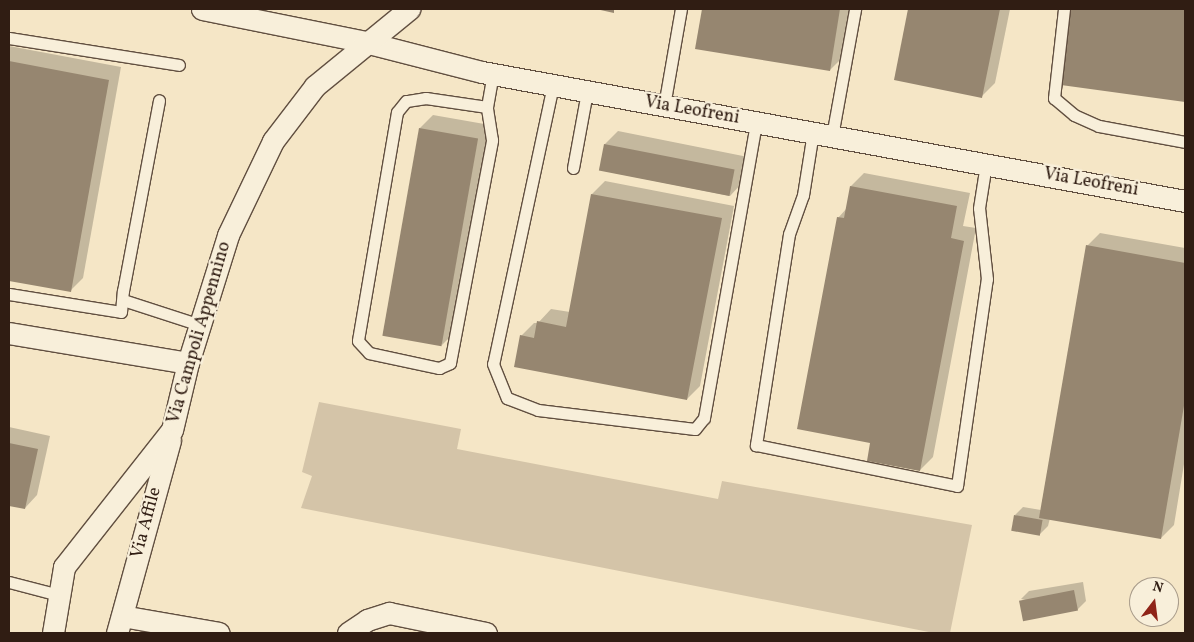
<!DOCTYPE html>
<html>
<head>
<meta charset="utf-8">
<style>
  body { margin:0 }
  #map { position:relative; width:1194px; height:642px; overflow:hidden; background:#f5e6c6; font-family:Vollkorn,serif }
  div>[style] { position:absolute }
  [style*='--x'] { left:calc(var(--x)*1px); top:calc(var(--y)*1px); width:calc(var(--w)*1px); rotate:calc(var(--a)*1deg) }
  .green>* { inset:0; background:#d4c4a8 }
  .shadow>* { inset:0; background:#0003 }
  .building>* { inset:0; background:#968670; transform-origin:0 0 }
  .roads { filter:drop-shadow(1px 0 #614f40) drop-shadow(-1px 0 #614f40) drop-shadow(0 1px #614f40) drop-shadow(0 -1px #614f40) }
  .lane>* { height:11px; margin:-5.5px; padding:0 5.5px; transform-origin:5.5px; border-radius:5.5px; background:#f8efda }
  .street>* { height:21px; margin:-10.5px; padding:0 10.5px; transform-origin:10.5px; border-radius:10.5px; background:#f8efda }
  span { translate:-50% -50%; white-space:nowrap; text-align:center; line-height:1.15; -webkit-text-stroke:4.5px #f8efda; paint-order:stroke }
  .street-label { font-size:18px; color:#301d13 }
  .frame { position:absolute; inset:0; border:10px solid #301d13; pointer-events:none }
  .north { position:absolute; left:1129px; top:577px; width:50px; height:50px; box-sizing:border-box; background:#f8efda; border:1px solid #a89b8a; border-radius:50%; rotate:15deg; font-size:14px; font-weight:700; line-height:20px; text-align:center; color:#301d13 }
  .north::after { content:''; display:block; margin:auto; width:18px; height:22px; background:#8f2418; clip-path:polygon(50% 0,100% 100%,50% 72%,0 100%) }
</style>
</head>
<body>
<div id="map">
  <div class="green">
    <i style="clip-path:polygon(319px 402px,461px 429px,457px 449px,718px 499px,722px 481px,972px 525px,950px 633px,934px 633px,301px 508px,312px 476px,302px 472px)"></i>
  </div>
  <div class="shadow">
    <i style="clip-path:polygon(703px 9px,851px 9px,843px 57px,830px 70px,696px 48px)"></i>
    <i style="clip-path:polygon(909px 9px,1010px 9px,995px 83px,982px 96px,895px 79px)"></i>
    <i style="clip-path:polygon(1072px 9px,1185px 9px,1185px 101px,1062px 84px)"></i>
    <i style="clip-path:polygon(9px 46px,121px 67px,83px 278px,70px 291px,9px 279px)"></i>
    <i style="clip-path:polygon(433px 115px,490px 125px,455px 332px,442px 345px,420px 128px)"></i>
    <i style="clip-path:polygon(618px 131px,748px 157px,742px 183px,730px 196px,600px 170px,605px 144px)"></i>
    <i style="clip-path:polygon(864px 173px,970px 193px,963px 226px,976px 228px,933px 457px,920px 470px,871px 442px,838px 218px,847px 208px,851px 186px)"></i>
    <i style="clip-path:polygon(605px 181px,734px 206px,700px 386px,687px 399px,521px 336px,534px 323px,538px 323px,551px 309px,570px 312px,592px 194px)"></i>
    <i style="clip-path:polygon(1100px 233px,1185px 248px,1185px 458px,1174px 525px,1161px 538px,1050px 518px,1048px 526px,1039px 535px,1015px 515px,1023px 507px,1041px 510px,1087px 246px)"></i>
    <i style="clip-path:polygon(9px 427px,50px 436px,37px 495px,25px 508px,9px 505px)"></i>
    <i style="clip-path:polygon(1083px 582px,1086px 601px,1077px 610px,1021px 599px,1029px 591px)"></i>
  </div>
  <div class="building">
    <i style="clip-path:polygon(596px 9px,614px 9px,614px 13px)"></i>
    <i style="clip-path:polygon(702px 9px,840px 9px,830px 71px,695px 49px)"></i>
    <i style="clip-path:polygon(908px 9px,1000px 9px,982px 98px,894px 80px)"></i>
    <i style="clip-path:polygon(1071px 9px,1185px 9px,1185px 102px,1061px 85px)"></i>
    <i style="clip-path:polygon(9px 61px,109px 80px,71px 292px,9px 281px)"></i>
    <i style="left:419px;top:128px;width:60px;height:211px;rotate:10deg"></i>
    <i style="left:604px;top:144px;width:133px;height:27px;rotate:11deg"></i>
    <i style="clip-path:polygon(850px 186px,957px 206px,951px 238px,964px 241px,920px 471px,867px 461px,870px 443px,797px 429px,837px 217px,844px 218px)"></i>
    <i style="clip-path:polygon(591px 194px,722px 218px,687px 400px,514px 367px,520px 335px,534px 338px,537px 321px,566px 327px)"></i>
    <i style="clip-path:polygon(1086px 245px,1185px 263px,1185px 400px,1161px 539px,1039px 518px)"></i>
    <i style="clip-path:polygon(9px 443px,38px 449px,25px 509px,9px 506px)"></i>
    <i style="left:1014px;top:515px;width:29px;height:16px;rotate:10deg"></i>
    <i style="left:1074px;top:590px;width:21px;height:56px;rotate:79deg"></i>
  </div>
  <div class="roads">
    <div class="lane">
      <i style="--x:1064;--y:9;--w:90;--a:96.4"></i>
      <i style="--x:1054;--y:98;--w:26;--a:40"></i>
      <i style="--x:1074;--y:115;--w:27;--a:24"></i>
      <i style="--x:1099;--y:126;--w:87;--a:10.5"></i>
      <i style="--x:9;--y:38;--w:172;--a:9"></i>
      <i style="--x:553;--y:85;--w:285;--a:102.1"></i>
      <i style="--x:493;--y:364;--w:37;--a:68"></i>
      <i style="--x:507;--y:398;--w:33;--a:21"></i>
      <i style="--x:538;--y:410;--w:158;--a:6.9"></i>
      <i style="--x:695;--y:429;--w:14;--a:-51"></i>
      <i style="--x:704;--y:418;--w:301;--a:-80"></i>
      <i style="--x:664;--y:106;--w:98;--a:-80.1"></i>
      <i style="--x:487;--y:107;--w:62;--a:-171.6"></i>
      <i style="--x:426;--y:98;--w:20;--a:171"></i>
      <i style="--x:406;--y:101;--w:14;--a:129"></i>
      <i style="--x:397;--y:112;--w:232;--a:99.7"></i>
      <i style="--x:358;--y:341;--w:16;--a:47"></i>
      <i style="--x:369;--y:353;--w:72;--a:12.1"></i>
      <i style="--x:439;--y:368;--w:12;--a:-24"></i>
      <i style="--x:450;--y:363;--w:227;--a:-79.3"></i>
      <i style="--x:492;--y:140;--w:33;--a:-99"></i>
      <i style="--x:487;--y:107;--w:34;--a:-80"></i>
      <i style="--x:813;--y:132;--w:64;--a:99"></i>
      <i style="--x:803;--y:195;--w:41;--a:109.7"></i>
      <i style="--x:789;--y:234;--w:214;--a:98.9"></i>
      <i style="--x:756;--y:445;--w:205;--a:11.5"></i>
      <i style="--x:957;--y:486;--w:209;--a:-81.8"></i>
      <i style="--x:987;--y:279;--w:71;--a:-96.4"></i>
      <i style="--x:979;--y:208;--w:45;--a:-81"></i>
      <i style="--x:832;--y:136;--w:129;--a:-79.7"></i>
      <i style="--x:573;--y:168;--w:77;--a:-79.6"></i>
      <i style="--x:9;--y:294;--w:113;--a:9.1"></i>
      <i style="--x:121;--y:312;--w:21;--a:-85"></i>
      <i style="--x:123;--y:291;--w:194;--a:-79.3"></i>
      <i style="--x:123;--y:300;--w:81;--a:18"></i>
      <i style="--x:9;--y:582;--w:52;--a:14.6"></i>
    </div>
    <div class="street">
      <i style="--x:202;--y:9;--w:166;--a:11.4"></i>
      <i style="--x:365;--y:42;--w:121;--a:14.4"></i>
      <i style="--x:482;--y:72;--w:715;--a:10.4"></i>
      <i style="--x:9;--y:333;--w:181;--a:9.5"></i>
      <i style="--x:122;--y:616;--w:98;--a:9.9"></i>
      <i style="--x:53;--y:633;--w:67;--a:-80.5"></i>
      <i style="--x:64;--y:567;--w:174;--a:-51.8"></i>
      <i style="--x:172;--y:430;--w:69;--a:-76.6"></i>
      <i style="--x:188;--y:363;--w:134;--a:-72.6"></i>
      <i style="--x:228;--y:235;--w:104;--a:-64.4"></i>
      <i style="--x:273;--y:141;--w:69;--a:-52.6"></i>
      <i style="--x:315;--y:86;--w:122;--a:-39.3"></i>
      <i style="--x:117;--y:633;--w:200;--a:-74.6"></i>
      <i style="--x:348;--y:633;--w:23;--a:-34"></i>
      <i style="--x:367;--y:620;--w:23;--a:-18"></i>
      <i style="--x:389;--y:613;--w:99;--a:11.7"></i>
    </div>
  </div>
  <div class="street-label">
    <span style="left:692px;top:111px;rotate:10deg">Via Leofreni</span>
    <span style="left:1091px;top:183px;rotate:10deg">Via Leofreni</span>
    <span style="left:200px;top:333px;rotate:-74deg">Via Campoli Appennino</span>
    <span style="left:147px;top:523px;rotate:-75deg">Via Affile</span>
  </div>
  <div class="frame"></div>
  <div class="north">N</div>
</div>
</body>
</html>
